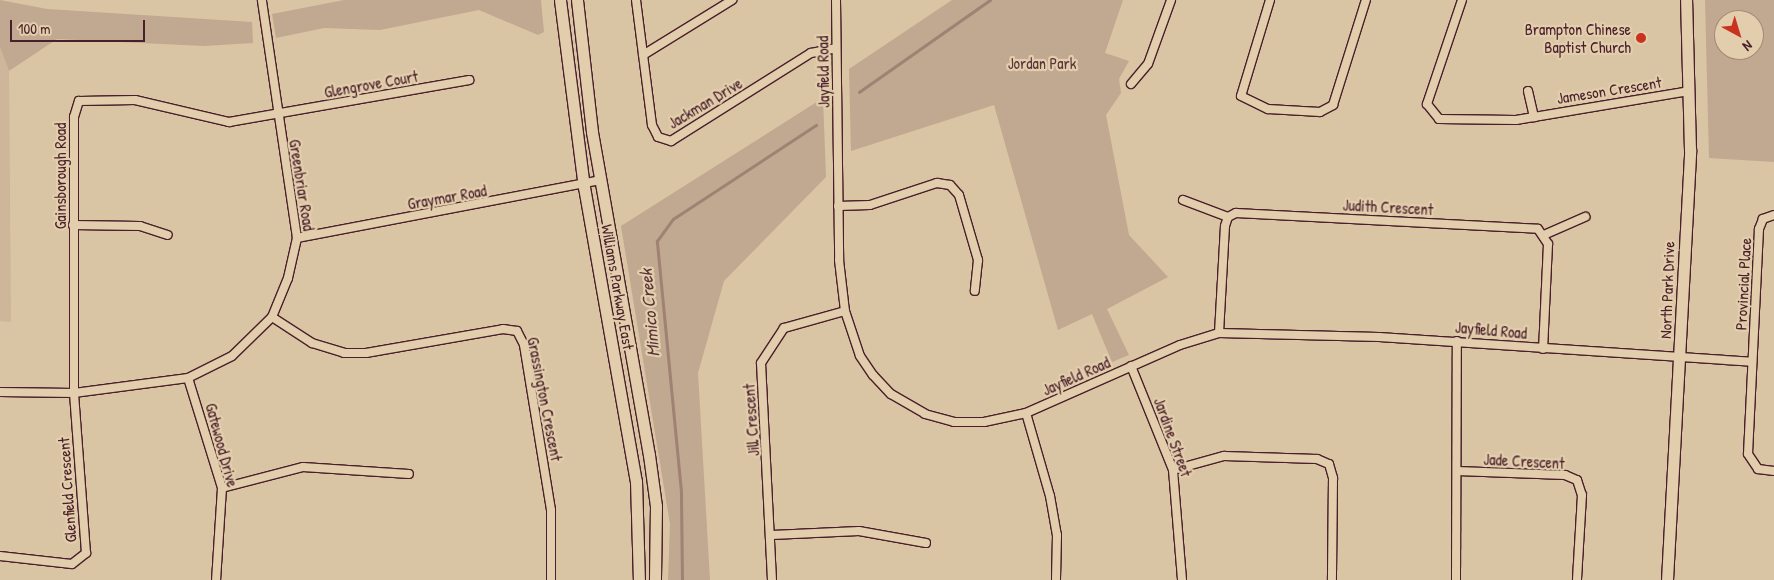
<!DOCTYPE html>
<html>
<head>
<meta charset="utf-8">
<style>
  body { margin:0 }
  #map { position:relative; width:1774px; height:580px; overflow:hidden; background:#d9c4a4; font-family:"Patrick Hand",sans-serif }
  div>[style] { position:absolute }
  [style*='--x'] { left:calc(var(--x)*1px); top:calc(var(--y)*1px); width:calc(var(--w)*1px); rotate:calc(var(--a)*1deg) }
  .built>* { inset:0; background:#cdb69a }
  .green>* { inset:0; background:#c1a890 }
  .stream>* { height:2.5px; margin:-1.25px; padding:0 1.25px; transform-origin:1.25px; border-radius:1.25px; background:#a08274 }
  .roads { filter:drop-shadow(1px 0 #4a1f2b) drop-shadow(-1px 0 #4a1f2b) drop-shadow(0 1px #4a1f2b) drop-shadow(0 -1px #4a1f2b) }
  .minor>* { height:8px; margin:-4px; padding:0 4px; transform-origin:4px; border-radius:4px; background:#e2ceac }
  .secondary>* { height:11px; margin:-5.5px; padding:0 5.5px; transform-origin:5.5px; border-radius:5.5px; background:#e2ceac }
  .dots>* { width:14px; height:14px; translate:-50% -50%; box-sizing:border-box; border:2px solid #e2ceac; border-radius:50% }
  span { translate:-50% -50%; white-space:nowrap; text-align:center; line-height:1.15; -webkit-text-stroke:4.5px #e2ceac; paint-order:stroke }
  .poi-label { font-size:16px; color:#4a1f2b }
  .right { translate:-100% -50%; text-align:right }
  .park-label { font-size:16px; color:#5c343a }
  .street-label { font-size:16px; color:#4a1f2b }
  .water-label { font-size:18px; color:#5b333a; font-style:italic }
  .north { position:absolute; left:1714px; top:10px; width:50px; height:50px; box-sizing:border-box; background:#e2ceac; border:1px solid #a58878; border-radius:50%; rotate:141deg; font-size:14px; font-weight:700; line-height:20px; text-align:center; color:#4a1f2b }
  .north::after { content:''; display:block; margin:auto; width:18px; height:22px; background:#c8321e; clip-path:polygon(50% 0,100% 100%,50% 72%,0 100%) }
  .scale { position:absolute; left:10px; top:20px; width:135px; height:22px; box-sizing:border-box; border:2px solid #4a1f2b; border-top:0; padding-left:6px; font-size:15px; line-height:18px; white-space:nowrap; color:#4a1f2b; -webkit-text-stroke:4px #e2ceac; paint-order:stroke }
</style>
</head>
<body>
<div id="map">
  <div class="built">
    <i style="clip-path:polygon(0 47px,9px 71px,11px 322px,0 321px)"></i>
  </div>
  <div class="green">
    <i style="clip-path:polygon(0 0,47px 9px,252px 22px,253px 43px,204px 46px,57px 39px,9px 71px,0 47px)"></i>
    <i style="clip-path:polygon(344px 0,541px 0,544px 32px,538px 35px,479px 10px,380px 30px,324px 28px,276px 38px,272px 14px)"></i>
    <i style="clip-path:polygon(952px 0,1123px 0,1105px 53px,1129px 61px,1119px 79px,1121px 93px,1106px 115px,1129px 235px,1168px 277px,1107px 309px,1129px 355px,1112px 362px,1092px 314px,1058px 330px,994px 105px,851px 151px,849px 69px)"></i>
    <i style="clip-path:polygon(evenodd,1705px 0,1774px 0,1774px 162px,1709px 158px,1705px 0,1724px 20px,1754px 20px,1754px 50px,1724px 50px,1724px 20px)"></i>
    <i style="clip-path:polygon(823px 98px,826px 177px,724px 281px,698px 373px,710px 580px,668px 580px,670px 524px,621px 226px)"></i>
  </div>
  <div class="stream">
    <i style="--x:859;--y:92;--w:160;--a:-35.1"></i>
    <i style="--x:682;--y:580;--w:88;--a:-90.7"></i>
    <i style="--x:681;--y:492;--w:252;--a:-95.5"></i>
    <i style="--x:657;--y:241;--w:27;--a:-54"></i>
    <i style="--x:673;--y:219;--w:171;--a:-33.3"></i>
  </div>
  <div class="roads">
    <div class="minor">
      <i style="--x:636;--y:0;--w:126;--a:82.7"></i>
      <i style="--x:652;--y:125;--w:13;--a:63"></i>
      <i style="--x:658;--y:137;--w:14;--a:17"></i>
      <i style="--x:671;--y:141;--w:165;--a:-32.2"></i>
      <i style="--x:811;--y:53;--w:25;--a:-11"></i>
      <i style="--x:836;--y:0;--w:260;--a:89.3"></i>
      <i style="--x:839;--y:260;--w:51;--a:83.3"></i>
      <i style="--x:845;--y:311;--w:47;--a:71.6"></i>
      <i style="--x:860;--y:356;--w:23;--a:56"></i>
      <i style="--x:873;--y:375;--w:26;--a:47"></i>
      <i style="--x:891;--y:394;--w:39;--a:30"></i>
      <i style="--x:925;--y:414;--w:30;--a:15"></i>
      <i style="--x:954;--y:422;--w:30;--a:0"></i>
      <i style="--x:984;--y:422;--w:43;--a:-12.1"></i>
      <i style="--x:1026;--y:413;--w:168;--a:-23.8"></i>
      <i style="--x:1180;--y:345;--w:41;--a:-17.1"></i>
      <i style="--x:1219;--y:333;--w:160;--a:1.4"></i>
      <i style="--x:1379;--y:337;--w:374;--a:3.8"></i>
      <i style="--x:1270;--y:0;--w:100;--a:106.8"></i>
      <i style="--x:1241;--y:96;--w:30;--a:26"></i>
      <i style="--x:1268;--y:109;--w:52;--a:3.3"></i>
      <i style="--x:1320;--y:112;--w:15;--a:-28"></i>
      <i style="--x:1333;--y:105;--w:110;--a:-72.6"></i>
      <i style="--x:1462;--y:0;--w:110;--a:108.6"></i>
      <i style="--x:1427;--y:104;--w:19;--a:51"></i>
      <i style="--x:1439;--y:119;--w:77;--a:0.7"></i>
      <i style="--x:1516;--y:120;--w:175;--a:-9.5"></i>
      <i style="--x:643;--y:55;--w:105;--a:-31.7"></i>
      <i style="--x:1131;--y:84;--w:26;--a:-50"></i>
      <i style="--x:1148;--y:64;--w:68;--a:-70.2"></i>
      <i style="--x:1528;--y:91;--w:27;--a:77"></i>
      <i style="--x:1183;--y:200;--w:48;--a:20.7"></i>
      <i style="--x:838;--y:206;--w:32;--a:-2"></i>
      <i style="--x:870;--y:205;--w:71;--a:-18.2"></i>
      <i style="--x:937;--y:183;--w:13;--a:9"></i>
      <i style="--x:950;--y:185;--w:13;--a:48"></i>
      <i style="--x:959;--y:195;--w:68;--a:73.7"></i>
      <i style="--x:978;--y:260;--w:31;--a:96"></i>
      <i style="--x:1774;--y:215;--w:12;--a:160"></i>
      <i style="--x:1763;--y:219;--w:11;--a:112"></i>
      <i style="--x:1759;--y:229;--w:225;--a:92.8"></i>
      <i style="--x:1748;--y:454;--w:18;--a:56"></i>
      <i style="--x:1758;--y:469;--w:16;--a:7"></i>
      <i style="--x:73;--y:225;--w:67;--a:0.9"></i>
      <i style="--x:140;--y:226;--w:29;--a:18"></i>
      <i style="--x:1546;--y:234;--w:43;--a:-23.6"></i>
      <i style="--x:297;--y:238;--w:310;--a:-10.8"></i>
      <i style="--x:272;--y:317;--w:48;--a:33"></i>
      <i style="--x:312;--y:343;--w:34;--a:17"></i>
      <i style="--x:344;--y:353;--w:22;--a:0"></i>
      <i style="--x:366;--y:353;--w:139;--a:-9.9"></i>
      <i style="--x:503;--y:329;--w:14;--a:8"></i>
      <i style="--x:517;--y:331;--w:16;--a:63"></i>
      <i style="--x:524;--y:345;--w:167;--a:80.7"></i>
      <i style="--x:551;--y:510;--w:70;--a:90"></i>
      <i style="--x:1219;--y:333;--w:107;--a:-86.8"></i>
      <i style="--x:1225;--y:226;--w:9;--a:-72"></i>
      <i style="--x:1228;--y:217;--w:9;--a:-27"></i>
      <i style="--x:1236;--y:213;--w:302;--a:3"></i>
      <i style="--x:1538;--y:229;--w:18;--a:56"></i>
      <i style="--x:1548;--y:244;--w:105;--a:92.7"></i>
      <i style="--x:1131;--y:366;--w:112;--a:68"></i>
      <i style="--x:1173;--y:470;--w:110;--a:85.3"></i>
      <i style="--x:188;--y:378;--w:115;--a:72.8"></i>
      <i style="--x:222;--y:488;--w:92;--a:93.7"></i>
      <i style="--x:0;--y:392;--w:74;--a:0.8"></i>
      <i style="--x:74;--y:393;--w:115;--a:-7.5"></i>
      <i style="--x:188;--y:378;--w:49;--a:-26.6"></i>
      <i style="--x:232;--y:356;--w:56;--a:-44.3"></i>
      <i style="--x:272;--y:317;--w:42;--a:-67.7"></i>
      <i style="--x:288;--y:278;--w:41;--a:-77.3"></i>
      <i style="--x:297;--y:238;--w:241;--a:-98.4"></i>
      <i style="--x:1026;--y:413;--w:86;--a:73.9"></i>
      <i style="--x:1050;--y:496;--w:40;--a:80"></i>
      <i style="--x:1057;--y:535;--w:45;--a:91.3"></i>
      <i style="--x:1173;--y:470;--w:53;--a:-15.4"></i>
      <i style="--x:1224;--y:456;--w:93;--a:1.8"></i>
      <i style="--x:1317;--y:459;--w:13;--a:23"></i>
      <i style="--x:1329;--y:464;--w:15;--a:74"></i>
      <i style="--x:1333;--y:478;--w:102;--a:90.6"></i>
      <i style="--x:1457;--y:471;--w:108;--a:2.1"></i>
      <i style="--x:1565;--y:475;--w:13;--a:23"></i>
      <i style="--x:1577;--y:480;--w:16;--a:72"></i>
      <i style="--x:1582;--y:495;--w:85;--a:93.4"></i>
      <i style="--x:222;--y:488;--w:84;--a:-14.5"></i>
      <i style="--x:303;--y:467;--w:106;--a:3.8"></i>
      <i style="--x:772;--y:535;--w:87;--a:-2.6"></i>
      <i style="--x:859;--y:531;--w:68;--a:10.2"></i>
      <i style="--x:0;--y:556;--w:72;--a:6.3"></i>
      <i style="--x:72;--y:564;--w:18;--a:-38"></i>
      <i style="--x:86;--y:553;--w:160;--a:-94.3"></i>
      <i style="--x:74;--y:393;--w:276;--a:-90"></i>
      <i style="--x:74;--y:117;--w:17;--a:-73"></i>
      <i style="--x:79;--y:101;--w:56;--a:-1"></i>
      <i style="--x:135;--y:100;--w:97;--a:13.2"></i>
      <i style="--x:229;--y:122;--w:244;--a:-9.9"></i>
      <i style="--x:772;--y:580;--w:217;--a:-92.9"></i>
      <i style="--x:761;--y:363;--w:42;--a:-56.7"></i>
      <i style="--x:784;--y:328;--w:63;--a:-15.6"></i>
      <i style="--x:1456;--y:580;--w:239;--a:-89.8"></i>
    </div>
    <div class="secondary">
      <i style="--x:560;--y:0;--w:189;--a:82.7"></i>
      <i style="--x:584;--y:187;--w:299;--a:80"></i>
      <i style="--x:636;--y:481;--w:99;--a:88.3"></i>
      <i style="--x:577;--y:0;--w:133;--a:83.5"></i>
      <i style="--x:592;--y:132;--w:328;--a:80"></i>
      <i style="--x:649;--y:455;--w:51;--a:82.2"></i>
      <i style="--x:656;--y:506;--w:74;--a:90.8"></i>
      <i style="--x:1667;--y:580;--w:431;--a:-86.9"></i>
      <i style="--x:1690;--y:150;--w:150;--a:-91.5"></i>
    </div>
  </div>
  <div class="dots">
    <i style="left:1641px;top:38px;background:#c8321e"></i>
  </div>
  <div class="poi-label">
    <span class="right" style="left:1631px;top:38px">Brampton Chinese<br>Baptist Church</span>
  </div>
  <div class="park-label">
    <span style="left:1042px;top:63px">Jordan Park</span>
  </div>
  <div class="street-label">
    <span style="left:823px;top:72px;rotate:-91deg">Jayfield Road</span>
    <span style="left:371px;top:84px;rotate:-10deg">Glengrove Court</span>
    <span style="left:1609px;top:90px;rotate:-9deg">Jameson Crescent</span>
    <span style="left:705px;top:103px;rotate:-31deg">Jackman Drive</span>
    <span style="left:60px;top:176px;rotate:-90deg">Gainsborough Road</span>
    <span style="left:302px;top:185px;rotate:81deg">Greenbriar Road</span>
    <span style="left:447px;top:197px;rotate:-10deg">Graymar Road</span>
    <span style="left:1388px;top:207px;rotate:3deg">Judith Crescent</span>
    <span style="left:1743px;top:284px;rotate:-87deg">Provincial Place</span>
    <span style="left:618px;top:287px;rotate:80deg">Williams Parkway East</span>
    <span style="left:1667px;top:290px;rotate:-88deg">North Park Drive</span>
    <span style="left:1491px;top:330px;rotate:5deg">Jayfield Road</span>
    <span style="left:1076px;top:376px;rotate:-24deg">Jayfield Road</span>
    <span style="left:545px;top:399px;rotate:79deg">Grassington Crescent</span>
    <span style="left:751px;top:420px;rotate:-94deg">Jill Crescent</span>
    <span style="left:1173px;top:437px;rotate:70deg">Jardine Street</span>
    <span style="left:222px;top:445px;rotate:75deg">Gatewood Drive</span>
    <span style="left:1524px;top:461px;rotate:3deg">Jade Crescent</span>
    <span style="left:67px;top:490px;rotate:-94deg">Glenfield Crescent</span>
  </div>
  <div class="water-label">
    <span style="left:650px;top:313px;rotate:-95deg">Mimico Creek</span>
  </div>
  <div class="north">N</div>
  <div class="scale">100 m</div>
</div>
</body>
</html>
